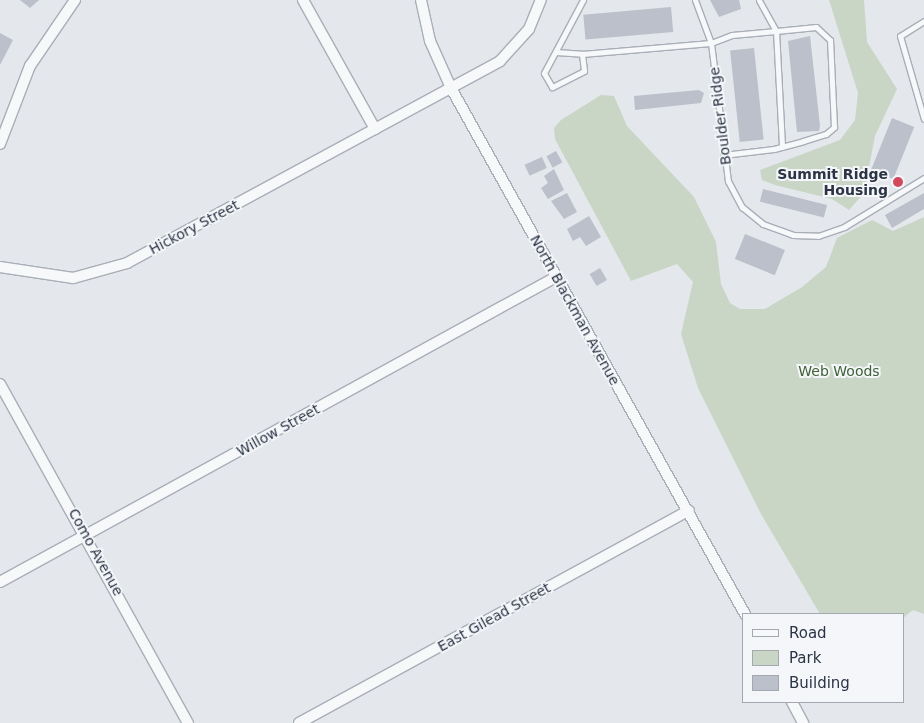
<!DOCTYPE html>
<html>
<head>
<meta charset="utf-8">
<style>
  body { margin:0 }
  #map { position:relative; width:924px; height:723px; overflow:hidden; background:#e4e7ec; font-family:"DejaVu Sans",sans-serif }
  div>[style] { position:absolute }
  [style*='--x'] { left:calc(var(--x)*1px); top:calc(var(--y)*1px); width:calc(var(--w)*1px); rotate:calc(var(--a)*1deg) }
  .green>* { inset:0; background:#c9d6c5 }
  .building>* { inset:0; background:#bbc0ca; transform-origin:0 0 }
  .roads { filter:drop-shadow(1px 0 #a9aeb7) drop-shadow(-1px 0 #a9aeb7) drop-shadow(0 1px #a9aeb7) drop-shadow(0 -1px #a9aeb7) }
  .lane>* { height:5px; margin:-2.5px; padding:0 2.5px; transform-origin:2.5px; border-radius:2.5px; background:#f7f8fa }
  .street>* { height:10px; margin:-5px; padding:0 5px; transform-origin:5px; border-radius:5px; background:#f7f8fa }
  .dots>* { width:14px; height:14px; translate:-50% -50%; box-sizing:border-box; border:2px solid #f4f6f9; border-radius:50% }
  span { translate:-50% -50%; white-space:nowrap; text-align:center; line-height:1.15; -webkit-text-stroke:4px #f4f6f9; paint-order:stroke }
  .street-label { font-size:14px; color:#2b3445 }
  .poi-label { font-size:14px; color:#2b3445; font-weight:700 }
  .right { translate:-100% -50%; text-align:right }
  .park-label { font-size:14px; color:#3f6138 }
  .legend { position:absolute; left:742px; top:613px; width:162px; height:90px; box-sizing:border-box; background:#f4f6f9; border:1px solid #a4a8b1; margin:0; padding:6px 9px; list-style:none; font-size:15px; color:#2b3445 }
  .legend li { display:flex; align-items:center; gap:10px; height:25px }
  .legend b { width:25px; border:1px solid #a4a8b1 }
</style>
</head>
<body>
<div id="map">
  <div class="green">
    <i style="clip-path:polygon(829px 0,864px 0,867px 42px,897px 89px,875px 136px,864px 193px,849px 210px,832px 199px,775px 185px,762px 180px,760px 170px,840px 140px,855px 120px,858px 93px)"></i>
    <i style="clip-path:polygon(601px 95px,614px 96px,627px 126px,694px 197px,716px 242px,721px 284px,730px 303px,740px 309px,765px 309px,802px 287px,826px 267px,837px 238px,872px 220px,893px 231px,924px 217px,924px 614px,913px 610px,903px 618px,903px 614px,820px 614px,761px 514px,698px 388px,681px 334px,693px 282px,677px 264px,631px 281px,555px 139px,554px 128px,561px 120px)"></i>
  </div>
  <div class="building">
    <i style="clip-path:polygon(20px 0,39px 0,30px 8px)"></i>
    <i style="clip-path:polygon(710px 0,739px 0,741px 9px,719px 17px)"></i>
    <i style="left:671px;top:7px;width:25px;height:88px;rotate:85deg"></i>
    <i style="clip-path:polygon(0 33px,13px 40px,0 65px)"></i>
    <i style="clip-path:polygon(810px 36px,820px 126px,819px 131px,797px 132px,788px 41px)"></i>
    <i style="left:754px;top:48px;width:92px;height:24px;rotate:84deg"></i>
    <i style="clip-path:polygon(699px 90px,704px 93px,701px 103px,635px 110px,634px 96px)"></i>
    <i style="left:892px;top:118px;width:24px;height:56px;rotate:22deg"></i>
    <i style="left:556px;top:151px;width:13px;height:11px;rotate:61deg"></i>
    <i style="left:542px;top:157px;width:12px;height:19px;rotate:66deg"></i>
    <i style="clip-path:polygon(554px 169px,564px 190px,548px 199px,541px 188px,548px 183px,544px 176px)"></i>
    <i style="left:763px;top:189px;width:66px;height:13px;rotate:14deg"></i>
    <i style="clip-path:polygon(567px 193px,577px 212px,564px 219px,551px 201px)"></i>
    <i style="clip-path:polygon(924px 193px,924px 209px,892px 228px,885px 215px)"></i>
    <i style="clip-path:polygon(589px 216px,601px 237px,586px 246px,580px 237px,573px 241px,567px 229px)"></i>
    <i style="left:745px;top:234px;width:43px;height:27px;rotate:22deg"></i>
    <i style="left:600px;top:268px;width:14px;height:12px;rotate:60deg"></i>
  </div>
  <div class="roads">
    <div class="lane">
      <i style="--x:695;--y:0;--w:46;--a:69.6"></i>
      <i style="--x:711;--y:43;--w:139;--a:83"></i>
      <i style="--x:728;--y:181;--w:30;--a:62"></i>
      <i style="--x:742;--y:207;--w:27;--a:39"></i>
      <i style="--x:763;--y:224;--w:32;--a:20"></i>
      <i style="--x:793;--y:235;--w:25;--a:2"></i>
      <i style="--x:818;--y:236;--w:28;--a:-19"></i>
      <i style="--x:844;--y:227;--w:94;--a:-31.5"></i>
      <i style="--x:924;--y:21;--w:28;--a:148"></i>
      <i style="--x:900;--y:36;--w:86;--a:73.9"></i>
      <i style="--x:556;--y:52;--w:26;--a:4"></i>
      <i style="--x:582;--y:54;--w:17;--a:83"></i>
      <i style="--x:584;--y:71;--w:36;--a:153"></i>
      <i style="--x:552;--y:87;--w:16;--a:-120"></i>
      <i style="--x:544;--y:73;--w:83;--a:-61.9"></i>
      <i style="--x:582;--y:54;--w:129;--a:-4.9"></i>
      <i style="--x:711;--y:43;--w:22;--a:-21"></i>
      <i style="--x:732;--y:35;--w:44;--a:-5.2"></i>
      <i style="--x:776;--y:31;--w:35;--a:-119"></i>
      <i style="--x:723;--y:155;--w:51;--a:-6.7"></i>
      <i style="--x:774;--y:149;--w:30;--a:-15"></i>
      <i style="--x:803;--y:141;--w:24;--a:-17"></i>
      <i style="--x:826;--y:134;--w:11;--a:-41"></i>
      <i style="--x:834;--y:127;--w:87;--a:-92.6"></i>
      <i style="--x:830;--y:40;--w:19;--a:-137"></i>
      <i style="--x:816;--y:27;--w:40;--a:174.3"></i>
      <i style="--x:776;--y:31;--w:116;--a:87"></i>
    </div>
    <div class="street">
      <i style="--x:303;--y:0;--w:148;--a:60.8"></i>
      <i style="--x:421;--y:0;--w:42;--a:77.6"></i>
      <i style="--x:430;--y:41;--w:51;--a:65.9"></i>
      <i style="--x:451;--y:88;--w:603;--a:60.8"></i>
      <i style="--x:0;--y:144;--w:84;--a:-69"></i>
      <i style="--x:30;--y:66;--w:80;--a:-55.7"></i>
      <i style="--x:0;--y:267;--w:74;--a:8.6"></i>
      <i style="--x:73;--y:278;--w:56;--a:-15.5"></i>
      <i style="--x:127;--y:263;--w:424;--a:-28.4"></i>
      <i style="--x:500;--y:61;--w:43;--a:-47.8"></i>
      <i style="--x:529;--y:29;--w:31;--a:-68"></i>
      <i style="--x:0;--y:384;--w:388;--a:61"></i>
      <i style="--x:0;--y:582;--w:634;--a:-28.75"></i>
      <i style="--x:792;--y:702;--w:24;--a:62"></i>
      <i style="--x:299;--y:723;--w:444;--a:-28.6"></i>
    </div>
  </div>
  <div class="dots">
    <i style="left:898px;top:182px;background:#d1495b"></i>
  </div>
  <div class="street-label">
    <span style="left:720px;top:116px;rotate:-97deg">Boulder Ridge</span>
    <span style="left:194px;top:227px;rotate:-28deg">Hickory Street</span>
    <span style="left:575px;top:310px;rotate:61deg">North Blackman Avenue</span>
    <span style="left:278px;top:430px;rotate:-29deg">Willow Street</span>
    <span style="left:96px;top:552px;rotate:61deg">Como Avenue</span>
    <span style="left:494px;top:617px;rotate:-29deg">East Gilead Street</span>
  </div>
  <div class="poi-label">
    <span class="right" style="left:888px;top:182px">Summit Ridge<br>Housing</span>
  </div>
  <div class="park-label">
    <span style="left:839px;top:371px">Web Woods</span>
  </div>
  <ul class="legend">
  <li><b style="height:6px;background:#f7f8fa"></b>Road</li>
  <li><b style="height:14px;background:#c9d6c5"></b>Park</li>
  <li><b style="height:14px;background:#bbc0ca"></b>Building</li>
  </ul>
</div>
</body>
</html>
